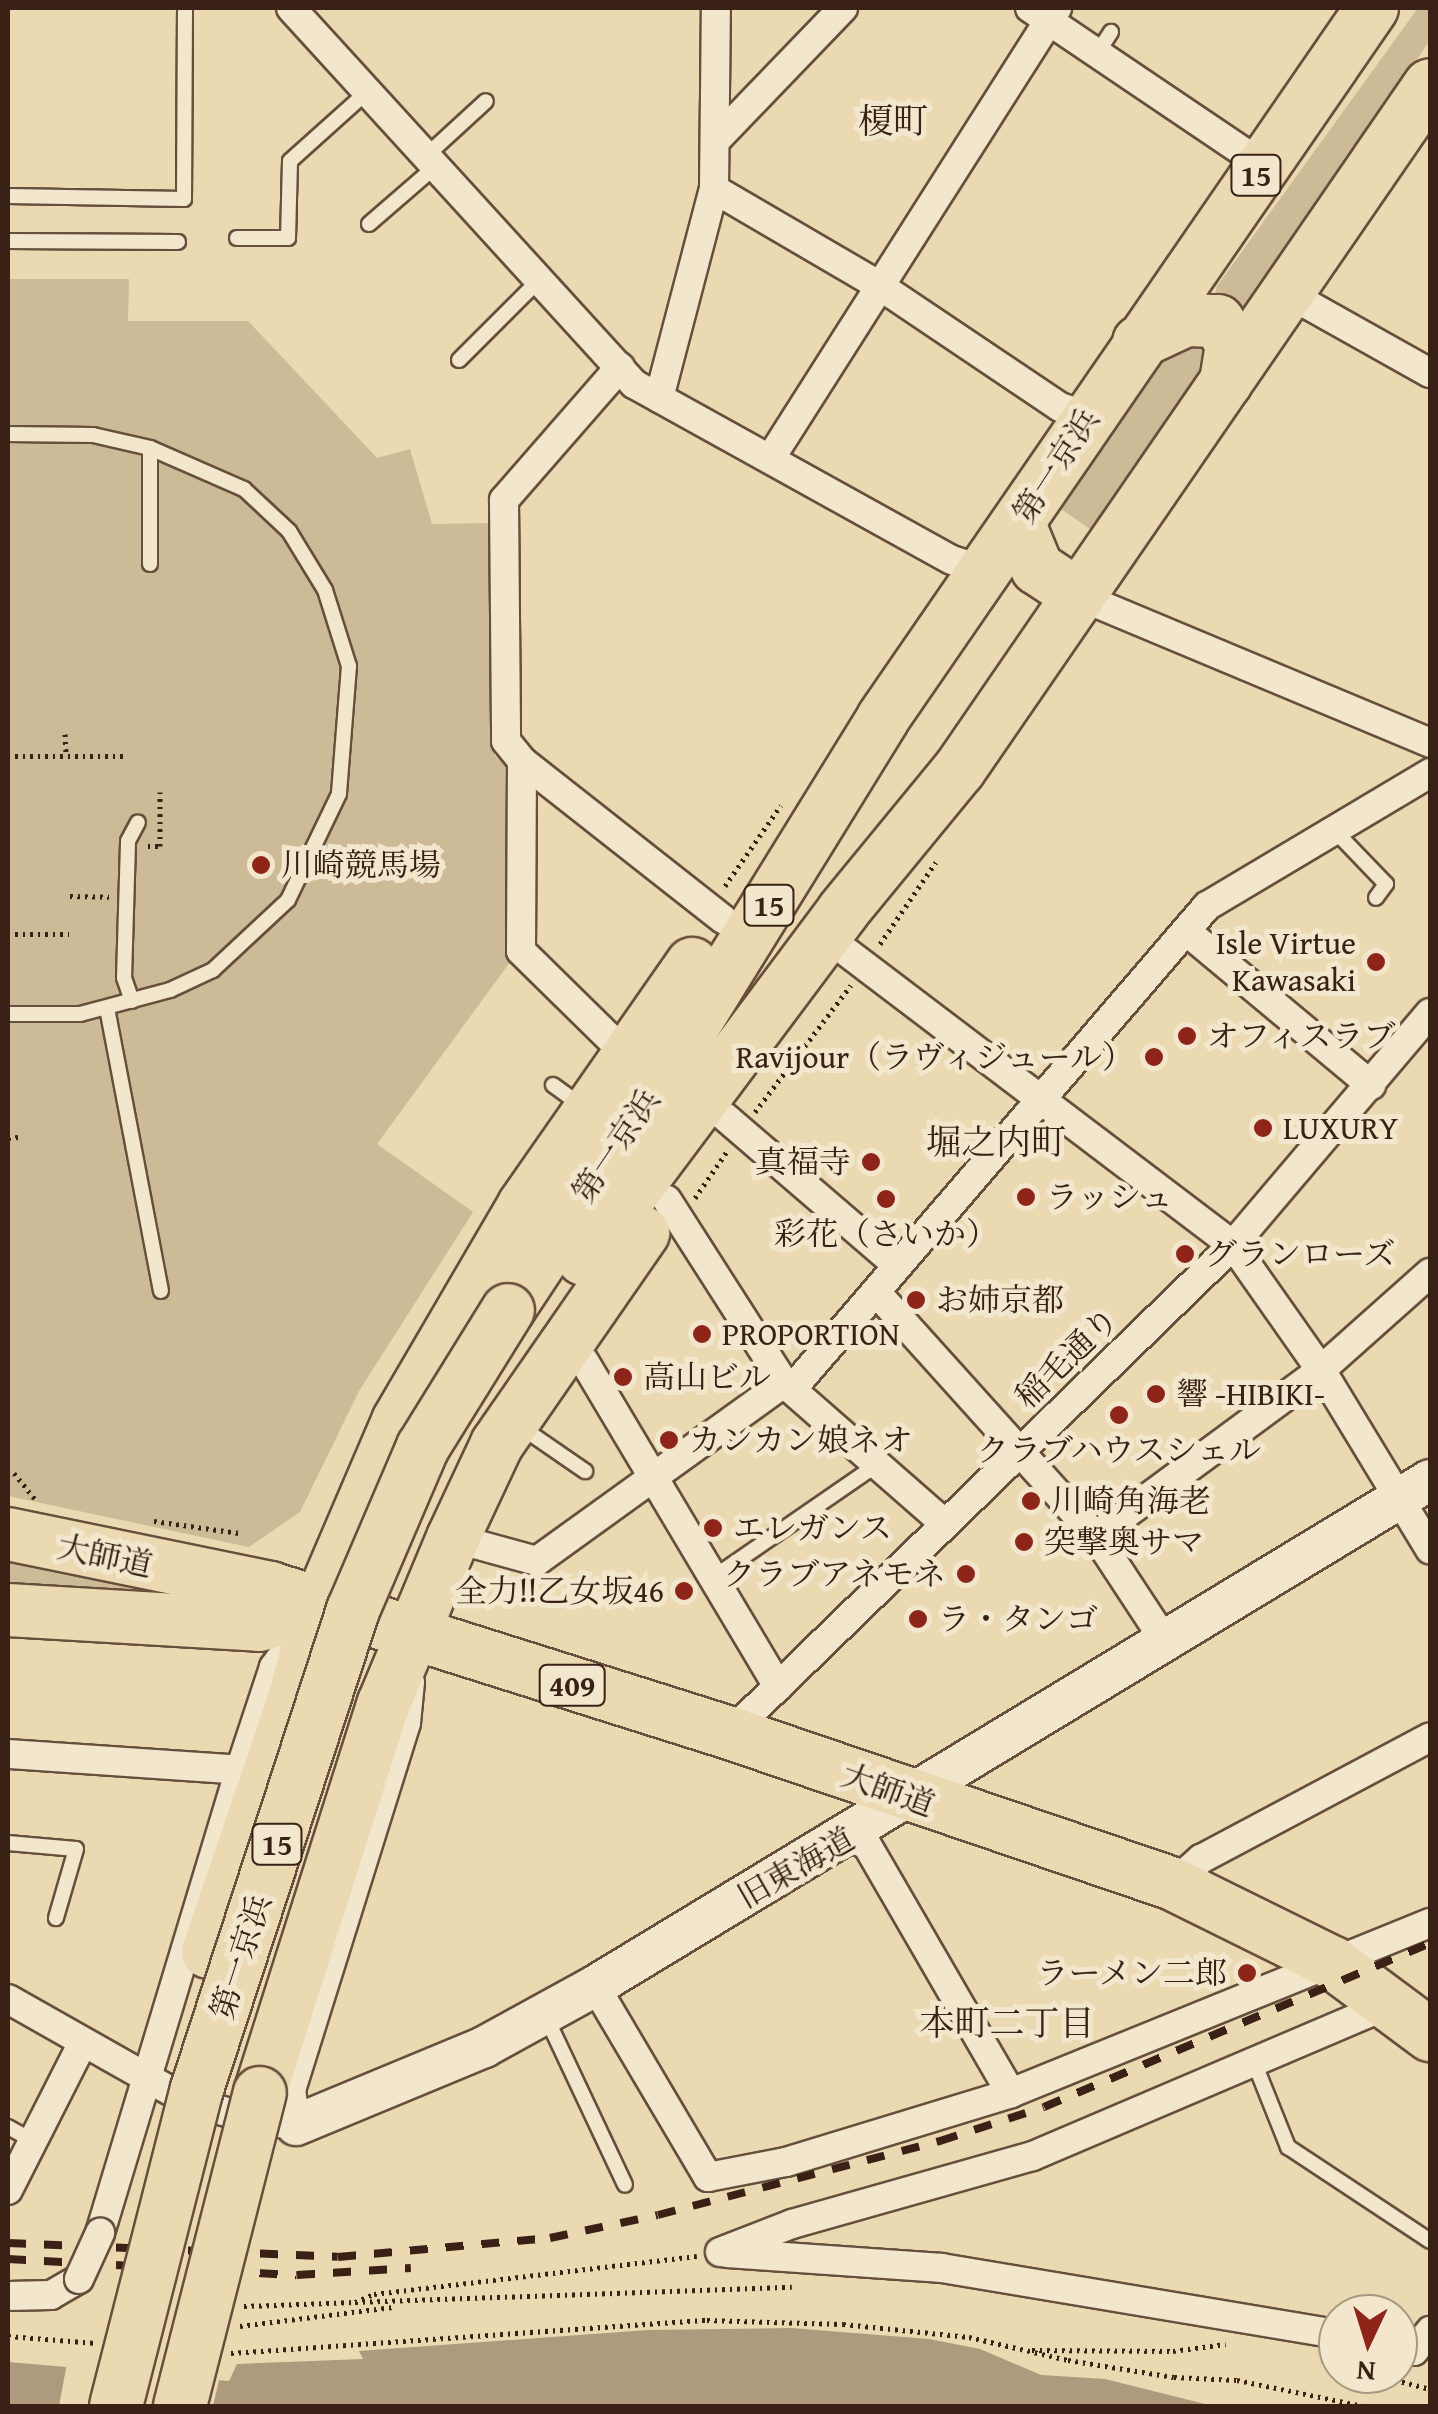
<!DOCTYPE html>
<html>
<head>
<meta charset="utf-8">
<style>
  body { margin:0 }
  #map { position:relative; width:1438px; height:2414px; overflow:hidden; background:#ebd9b1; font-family:"Gentium Book Plus","Noto Serif JP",serif }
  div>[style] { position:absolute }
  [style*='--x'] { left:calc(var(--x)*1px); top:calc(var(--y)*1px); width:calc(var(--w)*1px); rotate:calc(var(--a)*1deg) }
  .green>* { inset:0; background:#cdba96 }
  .water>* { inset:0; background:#ae9a7c }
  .pier>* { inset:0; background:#ebd9b1 }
  .path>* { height:5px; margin-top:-2.5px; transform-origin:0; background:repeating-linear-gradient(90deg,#392115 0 2.5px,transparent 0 7.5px) }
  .roads { filter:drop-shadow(2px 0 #664f3c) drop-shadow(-2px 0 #664f3c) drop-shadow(0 2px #664f3c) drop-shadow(0 -2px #664f3c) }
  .lane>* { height:14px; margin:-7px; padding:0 7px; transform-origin:7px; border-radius:7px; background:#f2e6cc }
  .street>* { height:28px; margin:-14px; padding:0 14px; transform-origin:14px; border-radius:14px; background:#f2e6cc }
  .secondary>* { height:40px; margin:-20px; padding:0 20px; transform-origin:20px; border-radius:20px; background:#f2e6cc }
  .highway>* { height:52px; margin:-26px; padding:0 26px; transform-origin:26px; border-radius:26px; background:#ebd9b1 }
  .rail>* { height:8px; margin-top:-4px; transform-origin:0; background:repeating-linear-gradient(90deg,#392115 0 18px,transparent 0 36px) }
  .bridges { filter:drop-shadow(2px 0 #664f3c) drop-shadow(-2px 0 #664f3c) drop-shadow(0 2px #664f3c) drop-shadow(0 -2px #664f3c) }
  .street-bridge>* { height:28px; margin:-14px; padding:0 14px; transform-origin:14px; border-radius:14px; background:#f2e6cc }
  .highway-bridge>* { height:52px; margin:-26px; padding:0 26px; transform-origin:26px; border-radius:26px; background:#ebd9b1 }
  .dots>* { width:28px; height:28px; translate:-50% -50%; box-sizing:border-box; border:5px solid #f2e6cc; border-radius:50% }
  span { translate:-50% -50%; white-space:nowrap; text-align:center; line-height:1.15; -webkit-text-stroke:10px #f2e6cc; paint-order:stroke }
  .shield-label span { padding:2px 8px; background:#f2e6cc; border:2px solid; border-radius:8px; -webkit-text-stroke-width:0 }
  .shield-label { font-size:30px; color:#392115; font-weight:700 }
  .street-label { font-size:32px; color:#392115 }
  .poi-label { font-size:32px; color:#392115 }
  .left { translate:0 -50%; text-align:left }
  .right { translate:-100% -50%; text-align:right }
  .neighbourhood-label { font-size:35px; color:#392115 }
  .frame { position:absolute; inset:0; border:10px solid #392115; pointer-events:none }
  .north { position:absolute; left:1318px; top:2294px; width:100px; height:100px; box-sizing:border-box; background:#f2e6cc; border:2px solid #a89783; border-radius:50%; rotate:184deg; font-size:28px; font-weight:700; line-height:40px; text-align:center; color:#392115 }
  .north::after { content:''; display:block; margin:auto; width:35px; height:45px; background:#8f2418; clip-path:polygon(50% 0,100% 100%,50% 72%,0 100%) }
</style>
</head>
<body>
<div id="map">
  <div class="green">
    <i style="clip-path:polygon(1418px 8px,1430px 8px,1430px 40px,1247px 316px,1215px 293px,1217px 286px)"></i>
    <i style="clip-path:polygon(8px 279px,129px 279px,128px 321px,248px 321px,377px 458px,410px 449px,432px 524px,491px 523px,494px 755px,515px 772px,513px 958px,377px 1144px,473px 1212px,359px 1391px,300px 1512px,249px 1547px,8px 1496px)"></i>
    <i style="clip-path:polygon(1195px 337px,1212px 355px,1096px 533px,1061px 509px,1175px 344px)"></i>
    <i style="clip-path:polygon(8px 1554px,222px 1598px,8px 1600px)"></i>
  </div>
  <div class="water">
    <i style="clip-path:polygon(791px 2328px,929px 2339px,980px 2349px,1041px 2375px,1105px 2379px,1213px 2406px,8px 2406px,8px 2362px,229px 2381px,237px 2364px,363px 2359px,359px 2351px,648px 2330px)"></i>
  </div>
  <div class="pier">
    <i style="clip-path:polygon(67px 2363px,207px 2377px,220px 2376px,213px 2406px,59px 2406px)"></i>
  </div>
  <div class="path">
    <i style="--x:65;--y:734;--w:22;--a:87"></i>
    <i style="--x:8;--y:756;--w:115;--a:0"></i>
    <i style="--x:148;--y:846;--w:12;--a:0"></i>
    <i style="--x:160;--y:846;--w:54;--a:-90"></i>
    <i style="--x:725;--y:886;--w:98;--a:-55.3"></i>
    <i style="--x:70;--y:896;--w:39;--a:1"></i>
    <i style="--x:8;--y:934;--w:61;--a:0"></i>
    <i style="--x:880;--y:944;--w:99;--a:-55.7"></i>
    <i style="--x:755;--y:1112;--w:159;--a:-52.9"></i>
    <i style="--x:8;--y:1138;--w:10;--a:-6"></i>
    <i style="--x:695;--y:1198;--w:58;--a:-55.5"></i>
    <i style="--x:14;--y:1473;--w:35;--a:51"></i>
    <i style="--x:154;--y:1521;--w:86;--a:8"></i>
    <i style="--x:355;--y:2302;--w:437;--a:-2"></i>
    <i style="--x:244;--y:2306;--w:111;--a:-2.1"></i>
    <i style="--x:355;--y:2302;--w:21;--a:-23"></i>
    <i style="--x:374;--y:2294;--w:325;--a:-6.7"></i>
    <i style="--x:240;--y:2326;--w:154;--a:-7.1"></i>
    <i style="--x:8;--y:2336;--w:88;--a:4.5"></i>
    <i style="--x:1032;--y:2350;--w:141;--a:0.4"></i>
    <i style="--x:1173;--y:2351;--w:53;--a:-7.5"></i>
    <i style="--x:231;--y:2353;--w:477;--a:-4"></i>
    <i style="--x:707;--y:2320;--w:136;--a:1.7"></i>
    <i style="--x:843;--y:2324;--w:127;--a:5.9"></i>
    <i style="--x:969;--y:2337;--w:102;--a:13.1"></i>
    <i style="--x:1068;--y:2360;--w:107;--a:9.1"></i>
    <i style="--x:1174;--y:2377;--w:63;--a:2.7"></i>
    <i style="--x:1237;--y:2380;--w:130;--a:11.6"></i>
    <i style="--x:1322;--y:2360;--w:17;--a:17"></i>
    <i style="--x:1373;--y:2374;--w:59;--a:14.7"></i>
  </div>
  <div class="roads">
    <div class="lane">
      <i style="--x:1098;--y:52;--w:24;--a:-57"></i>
      <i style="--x:426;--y:156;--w:81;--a:-42.5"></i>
      <i style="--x:8;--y:196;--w:176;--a:1"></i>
      <i style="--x:184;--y:199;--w:191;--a:-89.7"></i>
      <i style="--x:369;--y:224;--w:89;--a:-40.9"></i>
      <i style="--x:237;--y:238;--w:51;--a:0"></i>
      <i style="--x:288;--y:238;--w:77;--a:-88.5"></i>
      <i style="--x:290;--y:161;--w:105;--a:-41.9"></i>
      <i style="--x:8;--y:241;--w:170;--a:0.3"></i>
      <i style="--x:459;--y:360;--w:115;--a:-45"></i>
      <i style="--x:8;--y:434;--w:85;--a:0.7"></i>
      <i style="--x:93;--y:435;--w:58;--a:12.8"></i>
      <i style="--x:150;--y:448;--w:103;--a:23.6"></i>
      <i style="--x:244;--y:489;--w:62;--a:43"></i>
      <i style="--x:289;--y:531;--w:69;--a:58.6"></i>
      <i style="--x:325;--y:590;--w:80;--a:72.5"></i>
      <i style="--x:349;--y:666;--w:128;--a:94.5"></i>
      <i style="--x:339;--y:794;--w:118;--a:115.7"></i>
      <i style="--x:288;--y:900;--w:103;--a:137"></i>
      <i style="--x:213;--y:970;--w:47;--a:155.1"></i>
      <i style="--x:170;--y:990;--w:93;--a:165.1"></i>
      <i style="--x:80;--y:1014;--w:72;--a:180"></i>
      <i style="--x:150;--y:564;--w:116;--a:-90"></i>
      <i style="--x:1334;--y:830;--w:75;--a:46.1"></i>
      <i style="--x:1386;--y:884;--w:17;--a:126"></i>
      <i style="--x:132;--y:1001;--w:24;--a:-109"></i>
      <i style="--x:124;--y:978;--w:137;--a:-88.3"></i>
      <i style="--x:128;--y:841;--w:21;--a:-62"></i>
      <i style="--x:107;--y:1008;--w:288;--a:79.2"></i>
      <i style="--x:553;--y:1085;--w:36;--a:36"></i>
      <i style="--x:521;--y:1427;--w:78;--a:34.5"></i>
      <i style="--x:714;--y:1577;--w:196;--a:-34.6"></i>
      <i style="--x:8;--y:1843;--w:68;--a:5"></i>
      <i style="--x:76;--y:1849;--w:72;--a:106.2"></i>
      <i style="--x:547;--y:2019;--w:183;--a:64.8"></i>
      <i style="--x:1254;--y:2062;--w:92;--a:68.2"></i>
      <i style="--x:1288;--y:2147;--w:170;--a:33.5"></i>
      <i style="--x:8;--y:2127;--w:29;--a:29"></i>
    </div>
    <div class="street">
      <i style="--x:291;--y:8;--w:509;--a:47.63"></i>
      <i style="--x:634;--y:384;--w:363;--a:29"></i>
      <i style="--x:952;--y:560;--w:36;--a:18"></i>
      <i style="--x:1030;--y:8;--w:281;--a:34"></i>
      <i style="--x:717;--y:139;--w:182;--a:-46.1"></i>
      <i style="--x:714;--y:189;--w:192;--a:30.3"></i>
      <i style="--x:880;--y:286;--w:217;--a:33.9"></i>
      <i style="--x:1060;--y:407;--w:28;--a:18"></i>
      <i style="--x:1289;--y:294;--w:162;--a:29.3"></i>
      <i style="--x:620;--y:367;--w:176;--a:131.1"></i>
      <i style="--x:504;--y:500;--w:241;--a:89.5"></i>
      <i style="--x:506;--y:741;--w:26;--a:51"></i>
      <i style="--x:522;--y:761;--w:256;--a:38.2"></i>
      <i style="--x:659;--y:398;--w:216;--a:-75.3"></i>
      <i style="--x:714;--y:189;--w:181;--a:-89.4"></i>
      <i style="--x:770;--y:459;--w:535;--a:-57.53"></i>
      <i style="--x:1079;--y:596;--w:381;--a:22.7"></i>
      <i style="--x:522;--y:761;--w:190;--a:90.3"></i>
      <i style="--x:521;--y:951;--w:151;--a:44.5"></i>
      <i style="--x:1186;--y:931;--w:241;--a:39.8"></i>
      <i style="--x:848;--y:953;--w:483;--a:37.2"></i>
      <i style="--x:1233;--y:1245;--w:153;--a:54.9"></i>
      <i style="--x:1321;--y:1370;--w:210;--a:58.7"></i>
      <i style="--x:725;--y:1117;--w:228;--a:40.7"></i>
      <i style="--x:667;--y:1200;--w:217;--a:57.4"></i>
      <i style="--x:784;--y:1383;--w:213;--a:41.2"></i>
      <i style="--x:876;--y:1292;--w:329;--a:48"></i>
      <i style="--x:1096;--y:1536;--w:129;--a:56.7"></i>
      <i style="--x:584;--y:1361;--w:379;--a:59.2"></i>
      <i style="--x:792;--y:1389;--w:637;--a:-49.33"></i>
      <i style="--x:1207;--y:906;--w:260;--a:-30.8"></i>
      <i style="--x:1096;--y:1536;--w:280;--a:-36.4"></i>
      <i style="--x:1321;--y:1370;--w:146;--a:-41.7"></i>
      <i style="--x:453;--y:1538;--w:87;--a:15.3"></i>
      <i style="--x:537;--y:1561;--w:304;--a:-35.8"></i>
      <i style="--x:730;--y:1733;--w:701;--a:-44.13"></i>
      <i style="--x:1233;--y:1245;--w:304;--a:-49.7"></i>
      <i style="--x:8;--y:1754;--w:233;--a:3.9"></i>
      <i style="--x:849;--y:1836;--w:20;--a:27"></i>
      <i style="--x:867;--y:1845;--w:287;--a:59.9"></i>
      <i style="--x:1173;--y:1884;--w:38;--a:-42"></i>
      <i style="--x:1201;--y:1859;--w:259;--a:-28"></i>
      <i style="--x:595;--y:1986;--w:222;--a:59.4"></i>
      <i style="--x:708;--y:2177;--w:79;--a:-10.9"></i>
      <i style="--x:786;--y:2162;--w:235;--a:-17"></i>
      <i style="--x:1011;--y:2093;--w:452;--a:-22.1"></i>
      <i style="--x:8;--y:1999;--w:201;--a:29.5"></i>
      <i style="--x:183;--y:2098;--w:71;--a:17.9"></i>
      <i style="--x:251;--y:2120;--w:45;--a:6.3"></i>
      <i style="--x:296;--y:2125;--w:35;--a:-98"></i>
      <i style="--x:291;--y:2090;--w:385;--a:-72.6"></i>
      <i style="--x:406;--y:1723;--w:41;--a:-84.4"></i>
      <i style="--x:8;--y:2190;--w:166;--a:-63.1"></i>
      <i style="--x:100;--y:2233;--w:484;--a:-73.2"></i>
      <i style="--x:240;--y:1770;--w:108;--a:-71.7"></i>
      <i style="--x:274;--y:1667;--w:36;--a:-53"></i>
      <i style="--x:720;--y:2252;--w:77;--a:-21.3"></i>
      <i style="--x:792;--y:2224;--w:250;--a:-15.8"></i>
      <i style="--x:1033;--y:2156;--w:388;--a:-23.1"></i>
      <i style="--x:727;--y:2253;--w:216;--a:4"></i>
      <i style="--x:942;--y:2268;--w:401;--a:9.5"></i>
      <i style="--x:8;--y:2296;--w:43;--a:-1.3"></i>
      <i style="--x:51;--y:2295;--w:32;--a:-30"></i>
      <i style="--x:1398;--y:2348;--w:16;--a:11"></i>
      <i style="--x:1414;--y:2351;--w:26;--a:-51"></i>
    </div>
    <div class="secondary">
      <i style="--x:296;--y:2125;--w:204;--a:-22.5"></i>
      <i style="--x:484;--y:2047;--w:127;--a:-28.8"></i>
      <i style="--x:595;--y:1986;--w:976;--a:-31.22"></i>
    </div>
    <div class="highway">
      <i style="--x:1139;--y:342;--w:52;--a:-25.1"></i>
      <i style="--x:1186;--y:320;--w:32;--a:2"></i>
      <i style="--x:1218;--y:321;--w:27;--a:59"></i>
      <i style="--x:1232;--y:344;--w:39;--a:99"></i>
      <i style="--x:1019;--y:524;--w:48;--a:67.8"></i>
      <i style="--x:1037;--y:568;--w:50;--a:33.7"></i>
      <i style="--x:583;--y:1259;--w:434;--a:-53.2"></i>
      <i style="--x:843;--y:911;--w:183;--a:-50.6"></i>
      <i style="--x:959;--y:770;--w:831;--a:-55.49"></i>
      <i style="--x:508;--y:1310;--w:263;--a:-56.5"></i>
      <i style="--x:653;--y:1091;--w:438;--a:-58.3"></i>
      <i style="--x:883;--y:718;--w:862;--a:-55.44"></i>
      <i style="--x:8;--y:1534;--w:268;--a:11.6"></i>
      <i style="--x:270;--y:1588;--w:482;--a:17.5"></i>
      <i style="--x:730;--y:1733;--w:468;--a:18.8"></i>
      <i style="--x:1173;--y:1884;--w:178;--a:26.3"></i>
      <i style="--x:1333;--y:1963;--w:121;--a:36.6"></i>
      <i style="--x:8;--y:1610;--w:251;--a:3.4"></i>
      <i style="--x:259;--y:1625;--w:61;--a:-16.1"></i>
      <i style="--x:208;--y:1952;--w:270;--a:-71.2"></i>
      <i style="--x:295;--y:1696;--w:91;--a:-75.4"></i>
      <i style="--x:318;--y:1608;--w:203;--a:-66.8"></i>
      <i style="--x:398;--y:1421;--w:250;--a:-59.7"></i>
      <i style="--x:524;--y:1205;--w:294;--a:-55.1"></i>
      <i style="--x:260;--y:2093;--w:409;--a:-72.4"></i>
      <i style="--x:384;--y:1703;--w:179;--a:-67.3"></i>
      <i style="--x:453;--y:1538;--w:104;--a:-64.9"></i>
      <i style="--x:497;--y:1444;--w:257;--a:-55.3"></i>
    </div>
  </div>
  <div class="rail">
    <i style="--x:8;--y:2243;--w:330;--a:2.4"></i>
    <i style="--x:338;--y:2257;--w:213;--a:-5.1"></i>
    <i style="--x:550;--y:2238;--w:110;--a:-12"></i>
    <i style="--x:658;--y:2215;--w:292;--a:-14.7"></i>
    <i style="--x:940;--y:2141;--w:109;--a:-18.1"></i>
    <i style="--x:1044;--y:2107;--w:419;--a:-23"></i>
    <i style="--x:8;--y:2259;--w:289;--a:3.2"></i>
    <i style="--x:297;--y:2275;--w:114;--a:-3.5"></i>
  </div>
  <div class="bridges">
    <div class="street-bridge">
      <i style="--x:79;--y:2279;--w:51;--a:-65.5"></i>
    </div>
    <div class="highway-bridge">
      <i style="--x:116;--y:2406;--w:327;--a:-75.7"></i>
      <i style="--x:197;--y:2089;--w:504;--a:-71.96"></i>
      <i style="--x:353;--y:1610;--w:177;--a:-66.8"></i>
      <i style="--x:423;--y:1447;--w:161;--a:-58.2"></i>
      <i style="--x:180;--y:2406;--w:323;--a:-75.7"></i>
    </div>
  </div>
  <div class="dots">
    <i style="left:261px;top:865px;background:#8f2418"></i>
    <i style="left:1376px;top:962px;background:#8f2418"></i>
    <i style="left:1187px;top:1036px;background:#8f2418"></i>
    <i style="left:1154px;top:1057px;background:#8f2418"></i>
    <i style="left:1263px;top:1128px;background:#8f2418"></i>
    <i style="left:871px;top:1162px;background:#8f2418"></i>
    <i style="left:1026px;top:1197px;background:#8f2418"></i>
    <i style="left:886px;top:1199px;background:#8f2418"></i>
    <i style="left:1185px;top:1254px;background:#8f2418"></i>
    <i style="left:916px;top:1300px;background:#8f2418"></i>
    <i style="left:702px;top:1334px;background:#8f2418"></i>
    <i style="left:623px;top:1377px;background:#8f2418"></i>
    <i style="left:1156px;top:1394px;background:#8f2418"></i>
    <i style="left:1119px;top:1415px;background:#8f2418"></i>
    <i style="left:669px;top:1440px;background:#8f2418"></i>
    <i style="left:1031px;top:1501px;background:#8f2418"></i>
    <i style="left:713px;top:1528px;background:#8f2418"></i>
    <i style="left:1024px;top:1542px;background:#8f2418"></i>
    <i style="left:966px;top:1574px;background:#8f2418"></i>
    <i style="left:684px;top:1591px;background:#8f2418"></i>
    <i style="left:918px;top:1619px;background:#8f2418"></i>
    <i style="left:1247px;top:1973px;background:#8f2418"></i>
  </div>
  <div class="shield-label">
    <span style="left:1256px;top:175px">15</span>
    <span style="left:769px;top:905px">15</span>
    <span style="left:572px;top:1685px">409</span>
    <span style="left:277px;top:1844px">15</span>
  </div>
  <div class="street-label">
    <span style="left:1056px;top:466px;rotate:-57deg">第一京浜</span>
    <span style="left:616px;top:1146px;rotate:-56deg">第一京浜</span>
    <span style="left:1067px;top:1358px;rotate:-44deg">稲毛通り</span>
    <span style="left:105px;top:1556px;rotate:12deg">大師道</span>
    <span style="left:888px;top:1790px;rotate:20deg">大師道</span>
    <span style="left:796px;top:1868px;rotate:-30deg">旧東海道</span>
    <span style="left:241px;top:1957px;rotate:-72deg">第一京浜</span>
  </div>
  <div class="poi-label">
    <span class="left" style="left:281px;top:865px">川崎競馬場</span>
    <span class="right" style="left:1356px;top:962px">Isle Virtue<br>Kawasaki</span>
    <span class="left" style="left:1207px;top:1036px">オフィスラブ</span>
    <span class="right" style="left:1134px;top:1057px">Ravijour（ラヴィジュール）</span>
    <span class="left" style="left:1283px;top:1128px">LUXURY</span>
    <span class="right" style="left:851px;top:1162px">真福寺</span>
    <span class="left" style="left:1046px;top:1197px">ラッシュ</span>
    <span style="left:886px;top:1234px">彩花（さいか）</span>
    <span class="left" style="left:1205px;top:1254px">グランローズ</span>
    <span class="left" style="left:936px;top:1300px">お姉京都</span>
    <span class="left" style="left:722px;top:1334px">PROPORTION</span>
    <span class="left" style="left:643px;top:1377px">高山ビル</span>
    <span class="left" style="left:1176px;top:1394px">響 -HIBIKI-</span>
    <span class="left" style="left:689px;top:1440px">カンカン娘ネオ</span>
    <span style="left:1119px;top:1450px">クラブハウスシェル</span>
    <span class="left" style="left:1051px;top:1501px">川崎角海老</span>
    <span class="left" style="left:733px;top:1528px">エレガンス</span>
    <span class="left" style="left:1044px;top:1542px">突撃奥サマ</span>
    <span class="right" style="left:946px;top:1574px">クラブアネモネ</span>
    <span class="right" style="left:664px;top:1591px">全力!!乙女坂46</span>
    <span class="left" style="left:938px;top:1619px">ラ・タンゴ</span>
    <span class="right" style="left:1227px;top:1973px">ラーメン二郎</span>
  </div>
  <div class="neighbourhood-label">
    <span style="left:893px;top:121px">榎町</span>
    <span style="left:996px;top:1142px">堀之内町</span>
    <span style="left:1007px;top:2023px">本町二丁目</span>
  </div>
  <div class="frame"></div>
  <div class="north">N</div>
</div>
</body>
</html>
